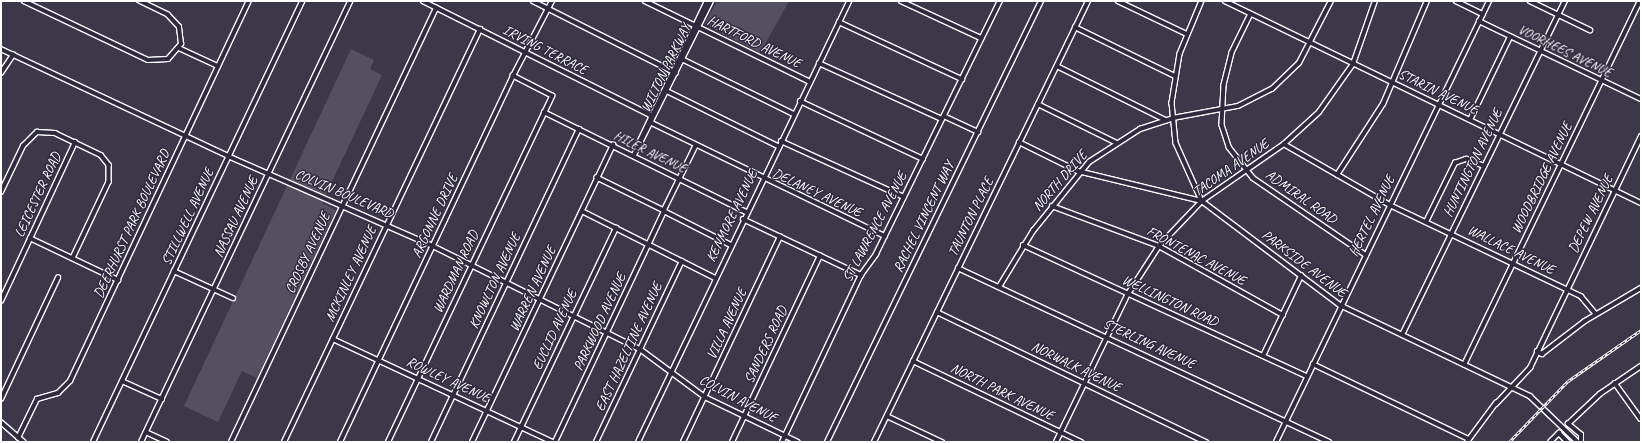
<!DOCTYPE html>
<html>
<head>
<meta charset="utf-8">
<style>
  body { margin:0 }
  #map { position:relative; width:1642px; height:443px; overflow:hidden; background:#3c3749; font-family:Caveat,sans-serif }
  div>[style] { position:absolute }
  [style*='--x'] { left:calc(var(--x)*1px); top:calc(var(--y)*1px); width:calc(var(--w)*1px); rotate:calc(var(--a)*1deg) }
  .green>* { inset:0; background:#555060 }
  .roads { filter:drop-shadow(1px 0 #fff) drop-shadow(-1px 0 #fff) drop-shadow(0 1px #fff) drop-shadow(0 -1px #fff) }
  .minor>* { height:3.5px; margin:-1.75px; padding:0 1.75px; transform-origin:1.75px; border-radius:1.75px; background:#2f2a3d }
  .major>* { height:4px; margin:-2px; padding:0 2px; transform-origin:2px; border-radius:2px; background:#2f2a3d }
  .rail>* { height:2.5px; margin-top:-1.25px; transform-origin:0; background:repeating-linear-gradient(90deg,#2f2a3d 0 3px,#fff 0 6px); box-sizing:border-box; border-block:1px solid #fff }
  span { translate:-50% -50%; white-space:nowrap; text-align:center; line-height:1.15; -webkit-text-stroke:3px #2f2a3d; paint-order:stroke }
  .street-label { font-size:14px; color:#fff }
  .frame { position:absolute; inset:0; border:2px solid #fff; pointer-events:none }
</style>
</head>
<body>
<div id="map">
  <div class="green">
    <i style="clip-path:polygon(717px 1px,789px 1px,760px 53px,705px 24px)"></i>
    <i style="clip-path:polygon(351px 49px,374px 60px,370px 69px,382px 75px,322px 203px,336px 210px,257px 378px,242px 371px,218px 422px,184px 406px)"></i>
  </div>
  <div class="roads">
    <div class="minor">
      <i style="--x:24;--y:1;--w:137;--a:25.4"></i>
      <i style="--x:148;--y:60;--w:20;--a:-3"></i>
      <i style="--x:168;--y:59;--w:20;--a:-49"></i>
      <i style="--x:181;--y:44;--w:17;--a:-97"></i>
      <i style="--x:179;--y:27;--w:16;--a:-133"></i>
      <i style="--x:168;--y:15;--w:32;--a:-154"></i>
      <i style="--x:423;--y:1;--w:255;--a:26.6"></i>
      <i style="--x:651;--y:115;--w:8;--a:83"></i>
      <i style="--x:652;--y:123;--w:259;--a:25.9"></i>
      <i style="--x:533;--y:1;--w:160;--a:26.7"></i>
      <i style="--x:645;--y:1;--w:184;--a:26.1"></i>
      <i style="--x:901;--y:1;--w:88;--a:24.8"></i>
      <i style="--x:1118;--y:1;--w:76;--a:25.6"></i>
      <i style="--x:1202;--y:1;--w:57;--a:112.5"></i>
      <i style="--x:1180;--y:54;--w:50;--a:99.3"></i>
      <i style="--x:1172;--y:103;--w:40;--a:84.3"></i>
      <i style="--x:1176;--y:143;--w:64;--a:65.9"></i>
      <i style="--x:1202;--y:201;--w:173;--a:37"></i>
      <i style="--x:1340;--y:305;--w:211;--a:25.6"></i>
      <i style="--x:1530;--y:396;--w:66;--a:43.8"></i>
      <i style="--x:1225;--y:1;--w:462;--a:25.9"></i>
      <i style="--x:1456;--y:1;--w:30;--a:26"></i>
      <i style="--x:1530;--y:1;--w:67;--a:25.8"></i>
      <i style="--x:1251;--y:14;--w:43;--a:116"></i>
      <i style="--x:1232;--y:53;--w:33;--a:104"></i>
      <i style="--x:1224;--y:85;--w:40;--a:92.9"></i>
      <i style="--x:1222;--y:125;--w:23;--a:72"></i>
      <i style="--x:1229;--y:147;--w:39;--a:52"></i>
      <i style="--x:1253;--y:178;--w:137;--a:34.3"></i>
      <i style="--x:1479;--y:21;--w:180;--a:25.7"></i>
      <i style="--x:839;--y:22;--w:136;--a:24.9"></i>
      <i style="--x:1075;--y:27;--w:111;--a:26.1"></i>
      <i style="--x:179;--y:48;--w:43;--a:24.8"></i>
      <i style="--x:1;--y:49;--w:251;--a:25.2"></i>
      <i style="--x:228;--y:156;--w:224;--a:23.7"></i>
      <i style="--x:433;--y:246;--w:231;--a:26.5"></i>
      <i style="--x:640;--y:349;--w:81;--a:36.4"></i>
      <i style="--x:705;--y:397;--w:103;--a:25.8"></i>
      <i style="--x:682;--y:59;--w:125;--a:26.2"></i>
      <i style="--x:819;--y:63;--w:135;--a:24.5"></i>
      <i style="--x:1057;--y:66;--w:122;--a:26.4"></i>
      <i style="--x:1;--y:73;--w:22;--a:-56"></i>
      <i style="--x:667;--y:91;--w:124;--a:26.4"></i>
      <i style="--x:800;--y:101;--w:136;--a:25.2"></i>
      <i style="--x:1038;--y:104;--w:86;--a:26.3"></i>
      <i style="--x:544;--y:112;--w:225;--a:26.3"></i>
      <i style="--x:944;--y:116;--w:38;--a:25"></i>
      <i style="--x:1470;--y:120;--w:92;--a:-64.3"></i>
      <i style="--x:781;--y:141;--w:135;--a:24.5"></i>
      <i style="--x:1019;--y:142;--w:66;--a:26.2"></i>
      <i style="--x:1078;--y:171;--w:128;--a:13.6"></i>
      <i style="--x:639;--y:143;--w:157;--a:-64.4"></i>
      <i style="--x:1284;--y:144;--w:122;--a:29.9"></i>
      <i style="--x:1390;--y:205;--w:212;--a:25.5"></i>
      <i style="--x:1581;--y:296;--w:23;--a:50"></i>
      <i style="--x:696;--y:146;--w:72;--a:116.2"></i>
      <i style="--x:664;--y:211;--w:75;--a:26.9"></i>
      <i style="--x:634;--y:155;--w:172;--a:-63.4"></i>
      <i style="--x:1337;--y:175;--w:85;--a:-57.1"></i>
      <i style="--x:1383;--y:104;--w:112;--a:-66.9"></i>
      <i style="--x:1;--y:192;--w:51;--a:-64.4"></i>
      <i style="--x:23;--y:146;--w:20;--a:-45"></i>
      <i style="--x:37;--y:132;--w:18;--a:3"></i>
      <i style="--x:55;--y:133;--w:51;--a:25.6"></i>
      <i style="--x:101;--y:155;--w:13;--a:51"></i>
      <i style="--x:109;--y:165;--w:17;--a:90"></i>
      <i style="--x:109;--y:182;--w:84;--a:115.3"></i>
      <i style="--x:1052;--y:206;--w:114;--a:20.5"></i>
      <i style="--x:1159;--y:246;--w:142;--a:29.1"></i>
      <i style="--x:582;--y:211;--w:149;--a:26.7"></i>
      <i style="--x:743;--y:219;--w:131;--a:25.4"></i>
      <i style="--x:1426;--y:222;--w:66;--a:-63.8"></i>
      <i style="--x:1455;--y:163;--w:12;--a:-20"></i>
      <i style="--x:1466;--y:159;--w:19;--a:21"></i>
      <i style="--x:30;--y:238;--w:98;--a:25.5"></i>
      <i style="--x:1023;--y:245;--w:313;--a:24.8"></i>
      <i style="--x:958;--y:268;--w:410;--a:25.1"></i>
      <i style="--x:174;--y:271;--w:65;--a:24.6"></i>
      <i style="--x:999;--y:287;--w:66;--a:-58.7"></i>
      <i style="--x:1033;--y:231;--w:89;--a:-50.9"></i>
      <i style="--x:1089;--y:162;--w:61;--a:-32.9"></i>
      <i style="--x:1140;--y:129;--w:35;--a:-18"></i>
      <i style="--x:1173;--y:118;--w:66;--a:-10.5"></i>
      <i style="--x:1238;--y:106;--w:38;--a:-27"></i>
      <i style="--x:1272;--y:89;--w:37;--a:-44"></i>
      <i style="--x:1299;--y:63;--w:70;--a:-62.7"></i>
      <i style="--x:1;--y:301;--w:175;--a:-65"></i>
      <i style="--x:937;--y:312;--w:299;--a:25.8"></i>
      <i style="--x:1402;--y:335;--w:372;--a:-64"></i>
      <i style="--x:333;--y:339;--w:243;--a:25.1"></i>
      <i style="--x:1537;--y:351;--w:6;--a:31"></i>
      <i style="--x:1542;--y:354;--w:54;--a:-37.5"></i>
      <i style="--x:1585;--y:321;--w:65;--a:-30.5"></i>
      <i style="--x:1263;--y:356;--w:89;--a:-64.6"></i>
      <i style="--x:913;--y:361;--w:187;--a:25.7"></i>
      <i style="--x:1313;--y:364;--w:173;--a:25.7"></i>
      <i style="--x:1464;--y:365;--w:404;--a:-64.2"></i>
      <i style="--x:122;--y:381;--w:44;--a:24.2"></i>
      <i style="--x:1615;--y:383;--w:44;--a:54.2"></i>
      <i style="--x:1;--y:399;--w:134;--a:-64.8"></i>
      <i style="--x:1496;--y:404;--w:50;--a:-46.6"></i>
      <i style="--x:1530;--y:368;--w:257;--a:-64.4"></i>
      <i style="--x:887;--y:416;--w:61;--a:25.3"></i>
      <i style="--x:1;--y:422;--w:30;--a:41"></i>
      <i style="--x:146;--y:432;--w:23;--a:25"></i>
      <i style="--x:18;--y:438;--w:43;--a:-64"></i>
      <i style="--x:37;--y:399;--w:22;--a:-16"></i>
      <i style="--x:58;--y:393;--w:17;--a:-45"></i>
      <i style="--x:70;--y:381;--w:420;--a:-64.8"></i>
      <i style="--x:93;--y:442;--w:488;--a:-64.6"></i>
      <i style="--x:141;--y:442;--w:488;--a:-64.6"></i>
      <i style="--x:231;--y:442;--w:480;--a:-64.7"></i>
      <i style="--x:284;--y:442;--w:457;--a:-64.6"></i>
      <i style="--x:340;--y:442;--w:405;--a:-64.7"></i>
      <i style="--x:513;--y:76;--w:85;--a:-62.5"></i>
      <i style="--x:388;--y:442;--w:383;--a:-64.6"></i>
      <i style="--x:552;--y:96;--w:44;--a:-152.9"></i>
      <i style="--x:431;--y:442;--w:346;--a:-64.7"></i>
      <i style="--x:472;--y:442;--w:329;--a:-64.6"></i>
      <i style="--x:514;--y:442;--w:237;--a:-64.5"></i>
      <i style="--x:555;--y:442;--w:255;--a:-64.7"></i>
      <i style="--x:664;--y:211;--w:75;--a:-153.8"></i>
      <i style="--x:596;--y:442;--w:200;--a:-64.6"></i>
      <i style="--x:683;--y:442;--w:227;--a:-64.7"></i>
      <i style="--x:732;--y:442;--w:206;--a:-64.7"></i>
      <i style="--x:782;--y:442;--w:185;--a:-64.7"></i>
      <i style="--x:861;--y:275;--w:26;--a:-54"></i>
      <i style="--x:876;--y:254;--w:282;--a:-63.9"></i>
      <i style="--x:827;--y:442;--w:490;--a:-64.1"></i>
      <i style="--x:874;--y:442;--w:490;--a:-64.1"></i>
      <i style="--x:1056;--y:442;--w:165;--a:-64.1"></i>
      <i style="--x:1128;--y:294;--w:57;--a:-57.1"></i>
      <i style="--x:1159;--y:246;--w:62;--a:-46.3"></i>
      <i style="--x:1202;--y:201;--w:100;--a:-34.8"></i>
      <i style="--x:1284;--y:144;--w:47;--a:-42.4"></i>
      <i style="--x:1319;--y:112;--w:59;--a:-54.7"></i>
      <i style="--x:1353;--y:64;--w:67;--a:-70.8"></i>
      <i style="--x:1276;--y:442;--w:490;--a:-64.2"></i>
      <i style="--x:1467;--y:442;--w:49;--a:-53.4"></i>
      <i style="--x:1550;--y:442;--w:13;--a:-45"></i>
      <i style="--x:1559;--y:433;--w:13;--a:45"></i>
      <i style="--x:1581;--y:442;--w:7;--a:-90"></i>
      <i style="--x:1581;--y:435;--w:17;--a:-140"></i>
      <i style="--x:1568;--y:424;--w:44;--a:-43.2"></i>
      <i style="--x:1600;--y:394;--w:50;--a:-34.3"></i>
    </div>
    <div class="major">
      <i style="--x:638;--y:442;--w:489;--a:-64.4"></i>
    </div>
  </div>
  <div class="rail">
    <i style="--x:1509;--y:442;--w:85;--a:-46"></i>
    <i style="--x:1568;--y:381;--w:89;--a:-34.9"></i>
  </div>
  <div class="street-label">
    <span style="left:754px;top:42px;rotate:26deg">HARTFORD AVENUE</span>
    <span style="left:545px;top:50px;rotate:27deg">IRVING TERRACE</span>
    <span style="left:1565px;top:51px;rotate:26deg">VOORHEES AVENUE</span>
    <span style="left:666px;top:68px;rotate:-64deg">WILTON PARKWAY</span>
    <span style="left:1438px;top:92px;rotate:26deg">STARIN AVENUE</span>
    <span style="left:650px;top:152px;rotate:26deg">HILER AVENUE</span>
    <span style="left:1473px;top:163px;rotate:-64deg">HUNTINGTON AVENUE</span>
    <span style="left:1231px;top:168px;rotate:-35deg">TACOMA AVENUE</span>
    <span style="left:1542px;top:178px;rotate:-64deg">WOODBRIDGE AVENUE</span>
    <span style="left:1060px;top:181px;rotate:-49deg">NORTH DRIVE</span>
    <span style="left:817px;top:193px;rotate:25deg">DELANEY AVENUE</span>
    <span style="left:344px;top:194px;rotate:23deg">COLVIN BOULEVARD</span>
    <span style="left:38px;top:195px;rotate:-65deg">LEICESTER ROAD</span>
    <span style="left:1301px;top:197px;rotate:35deg">ADMIRAL ROAD</span>
    <span style="left:1591px;top:214px;rotate:-64deg">DEPEW AVENUE</span>
    <span style="left:435px;top:216px;rotate:-65deg">ARGONNE DRIVE</span>
    <span style="left:732px;top:216px;rotate:-64deg">KENMORE AVENUE</span>
    <span style="left:1372px;top:216px;rotate:-64deg">HERTEL AVENUE</span>
    <span style="left:188px;top:217px;rotate:-65deg">STILLWELL AVENUE</span>
    <span style="left:236px;top:217px;rotate:-65deg">NASSAU AVENUE</span>
    <span style="left:924px;top:217px;rotate:-64deg">RACHEL VINCENT WAY</span>
    <span style="left:971px;top:217px;rotate:-64deg">TAUNTON PLACE</span>
    <span style="left:132px;top:224px;rotate:-65deg">DEERHURST PARK BOULEVARD</span>
    <span style="left:875px;top:227px;rotate:-62deg">ST LAWRENCE AVENUE</span>
    <span style="left:1511px;top:250px;rotate:26deg">WALLACE AVENUE</span>
    <span style="left:308px;top:253px;rotate:-65deg">CROSBY AVENUE</span>
    <span style="left:1196px;top:256px;rotate:28deg">FRONTENAC AVENUE</span>
    <span style="left:1304px;top:264px;rotate:37deg">PARKSIDE AVENUE</span>
    <span style="left:456px;top:272px;rotate:-65deg">WARDMAN ROAD</span>
    <span style="left:351px;top:274px;rotate:-65deg">MCKINLEY AVENUE</span>
    <span style="left:495px;top:281px;rotate:-65deg">KNOWLTON AVENUE</span>
    <span style="left:533px;top:289px;rotate:-65deg">WARREN AVENUE</span>
    <span style="left:1170px;top:301px;rotate:25deg">WELLINGTON ROAD</span>
    <span style="left:600px;top:322px;rotate:-65deg">PARKWOOD AVENUE</span>
    <span style="left:727px;top:324px;rotate:-65deg">VILLA AVENUE</span>
    <span style="left:555px;top:330px;rotate:-65deg">EUCLID AVENUE</span>
    <span style="left:1149px;top:344px;rotate:25deg">STERLING AVENUE</span>
    <span style="left:766px;top:345px;rotate:-65deg">SANDERS ROAD</span>
    <span style="left:629px;top:347px;rotate:-65deg">EAST HAZELTINE AVENUE</span>
    <span style="left:1076px;top:367px;rotate:26deg">NORWALK AVENUE</span>
    <span style="left:448px;top:380px;rotate:25deg">ROWLEY AVENUE</span>
    <span style="left:1002px;top:392px;rotate:26deg">NORTH PARK AVENUE</span>
    <span style="left:738px;top:399px;rotate:28deg">COLVIN AVENUE</span>
  </div>
  <div class="frame"></div>
</div>
</body>
</html>
